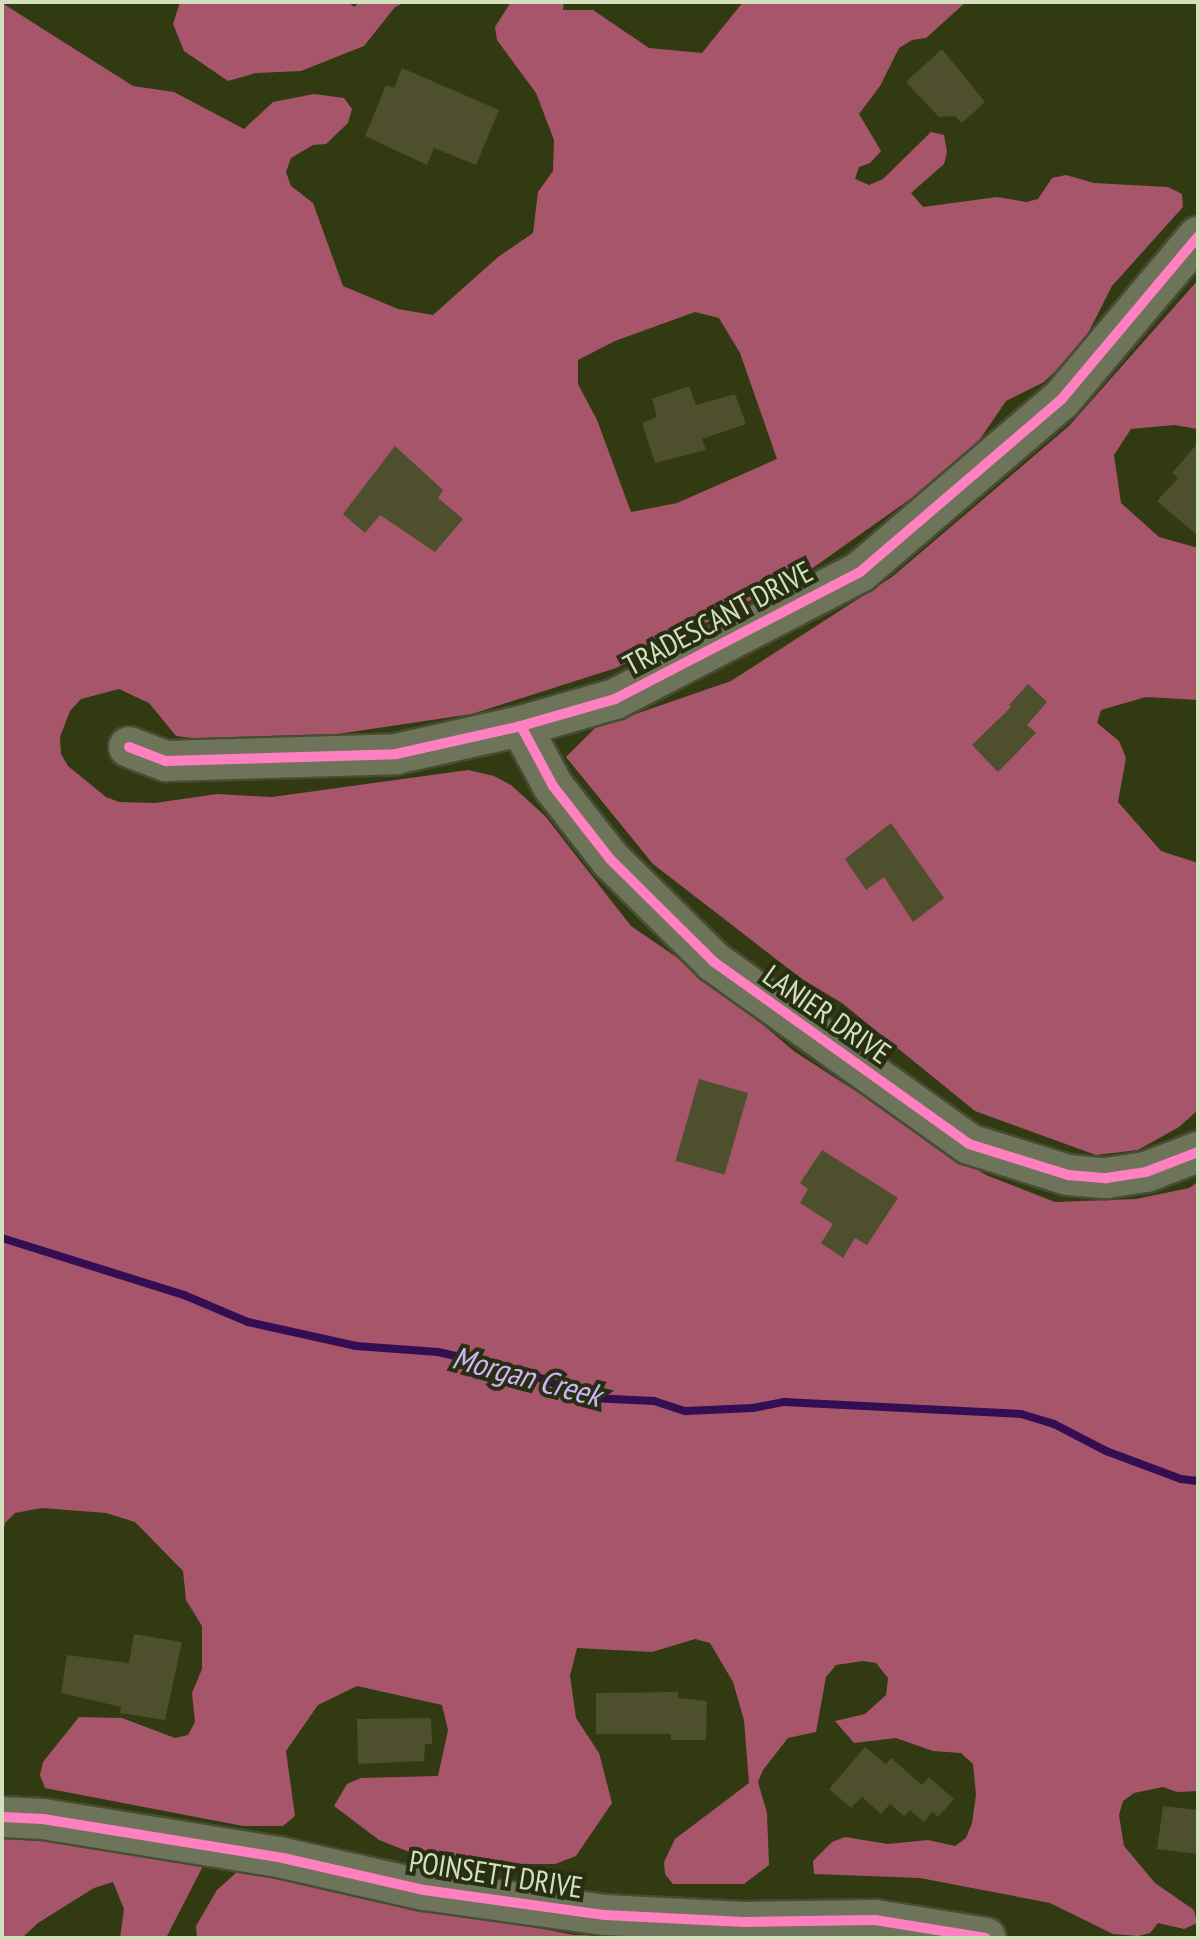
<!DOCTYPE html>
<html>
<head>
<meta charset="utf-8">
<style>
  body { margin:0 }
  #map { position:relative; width:1200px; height:1940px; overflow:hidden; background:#323a11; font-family:"PT Sans Narrow",sans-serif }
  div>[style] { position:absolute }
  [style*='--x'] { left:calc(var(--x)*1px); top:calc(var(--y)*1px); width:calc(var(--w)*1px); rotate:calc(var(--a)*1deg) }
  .forest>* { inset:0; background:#a7556a }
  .stream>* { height:8px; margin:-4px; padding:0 4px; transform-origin:4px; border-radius:4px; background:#330e53 }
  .building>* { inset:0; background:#4d4f2d; transform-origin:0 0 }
  .roads { filter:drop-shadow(2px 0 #474d32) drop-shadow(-2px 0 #474d32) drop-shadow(0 2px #474d32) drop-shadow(0 -2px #474d32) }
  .minor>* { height:40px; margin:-20px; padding:0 20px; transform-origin:20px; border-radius:20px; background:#6e7459 }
  .cycleway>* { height:10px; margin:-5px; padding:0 5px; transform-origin:5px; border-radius:5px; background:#ff80c0 }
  span { translate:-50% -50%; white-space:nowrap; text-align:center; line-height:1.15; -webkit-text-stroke:8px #272e12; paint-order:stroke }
  .street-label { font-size:30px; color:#d4dfbd }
  .water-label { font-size:32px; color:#cdb4f7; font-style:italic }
  .frame { position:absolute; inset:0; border:4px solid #d4dfbd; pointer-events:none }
</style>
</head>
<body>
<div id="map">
  <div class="forest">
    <i style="clip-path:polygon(180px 2px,348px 2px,354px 7px,360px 2px,406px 2px,395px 7px,364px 46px,301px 71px,256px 73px,228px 81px,184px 51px,173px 24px)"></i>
    <i style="clip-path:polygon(evenodd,511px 2px,564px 2px,563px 10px,593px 10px,649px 48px,702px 53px,743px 2px,966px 2px,926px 38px,912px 40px,899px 48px,880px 86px,859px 114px,881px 151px,870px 163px,859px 167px,855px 179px,869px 185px,883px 179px,931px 132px,944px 135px,947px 152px,944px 164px,911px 193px,923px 207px,997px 197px,1026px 202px,1038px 199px,1052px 178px,1066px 175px,1094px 183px,1168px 187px,1182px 194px,1183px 207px,1112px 286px,1082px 345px,1044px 382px,1006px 401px,974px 448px,930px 485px,807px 572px,616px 668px,472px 714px,257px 746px,176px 736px,149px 703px,119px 689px,81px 699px,70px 711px,60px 737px,61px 754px,68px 766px,106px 797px,119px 802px,155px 803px,217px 794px,272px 797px,468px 770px,494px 776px,511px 785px,545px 816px,631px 926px,710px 980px,795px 1052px,986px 1175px,1055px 1202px,1136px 1199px,1189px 1188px,1198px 1182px,1198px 1791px,1177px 1792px,1163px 1787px,1134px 1793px,1123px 1801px,1119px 1815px,1124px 1846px,1155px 1883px,1194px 1910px,1197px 1923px,1184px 1929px,1158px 1923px,1150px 1933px,1138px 1936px,1113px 1934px,1050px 1903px,920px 1878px,814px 1874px,813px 1861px,832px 1842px,845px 1837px,888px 1844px,928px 1840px,955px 1846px,966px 1838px,972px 1823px,976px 1795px,973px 1764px,961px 1753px,933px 1751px,896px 1738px,854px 1743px,835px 1721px,865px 1714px,886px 1695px,888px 1678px,876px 1663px,863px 1661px,836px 1665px,826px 1677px,816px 1732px,788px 1738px,763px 1770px,758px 1782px,767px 1813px,769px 1865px,744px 1884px,673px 1884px,665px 1874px,664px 1862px,675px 1839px,749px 1783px,744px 1720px,733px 1682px,710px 1643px,695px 1639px,652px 1652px,577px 1648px,570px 1676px,576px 1718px,599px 1753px,612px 1803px,576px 1856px,555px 1864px,486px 1864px,417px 1855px,379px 1840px,334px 1806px,347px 1784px,361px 1778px,438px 1776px,448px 1730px,442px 1705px,357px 1686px,318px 1705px,286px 1751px,295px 1816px,283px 1826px,243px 1826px,45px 1788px,40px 1775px,43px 1762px,79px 1717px,122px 1718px,175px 1738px,188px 1735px,195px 1722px,192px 1693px,202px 1669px,202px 1626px,186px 1600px,183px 1571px,135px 1522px,106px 1513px,42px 1508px,15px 1513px,5px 1523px,2px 1536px,2px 3px,133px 86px,174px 92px,244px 129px,273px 102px,314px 94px,344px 98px,352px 109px,348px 123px,326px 144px,313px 145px,291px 158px,286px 172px,291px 186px,313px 203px,343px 286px,398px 309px,433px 315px,498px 257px,533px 233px,538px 192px,553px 171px,554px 140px,536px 93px,497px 40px,495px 27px,511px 2px,695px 312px,719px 318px,740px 353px,777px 459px,677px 503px,631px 512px,597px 420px,578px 384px,578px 360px,615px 341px,695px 312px)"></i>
    <i style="clip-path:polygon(1198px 280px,1198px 429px,1174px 425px,1131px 429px,1114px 455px,1121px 503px,1159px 537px,1198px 548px,1198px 700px,1146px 697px,1101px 710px,1097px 723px,1119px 741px,1126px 758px,1118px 802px,1161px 851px,1198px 863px,1198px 1110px,1179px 1127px,1138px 1150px,1096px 1155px,975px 1111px,842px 1003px,802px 979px,653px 864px,566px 757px,595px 728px,731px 681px,892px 577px,1069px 426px)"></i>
    <i style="clip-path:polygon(2px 1833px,122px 1845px,203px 1866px,166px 1938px,120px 1938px,124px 1909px,113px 1882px,94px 1888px,38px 1923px,22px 1938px,2px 1938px)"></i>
    <i style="clip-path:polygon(264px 1871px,299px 1882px,574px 1935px,885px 1938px,197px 1938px,196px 1926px,217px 1890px,237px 1872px)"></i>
  </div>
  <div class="stream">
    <i style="--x:2;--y:1238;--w:191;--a:17.4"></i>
    <i style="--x:184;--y:1295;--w:69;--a:22.9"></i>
    <i style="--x:248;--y:1322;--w:111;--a:12.5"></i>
    <i style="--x:356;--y:1346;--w:82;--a:4.2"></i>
    <i style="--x:438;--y:1352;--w:89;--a:12.9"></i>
    <i style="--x:525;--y:1372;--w:71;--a:21.5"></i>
    <i style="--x:591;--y:1398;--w:63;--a:2.7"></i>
    <i style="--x:654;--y:1401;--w:33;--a:18"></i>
    <i style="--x:685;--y:1411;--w:68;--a:-2.5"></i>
    <i style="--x:753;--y:1408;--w:32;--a:-11"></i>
    <i style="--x:784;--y:1402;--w:237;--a:2.9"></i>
    <i style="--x:1021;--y:1414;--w:34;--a:17"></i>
    <i style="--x:1054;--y:1424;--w:59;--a:27.4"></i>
    <i style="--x:1106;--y:1451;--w:80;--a:20.5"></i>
    <i style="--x:1181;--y:1479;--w:17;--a:7"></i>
  </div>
  <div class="building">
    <i style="clip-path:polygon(942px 49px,985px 102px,962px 123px,955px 116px,939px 117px,906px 82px)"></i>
    <i style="clip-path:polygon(402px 68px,499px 110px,476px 165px,434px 148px,427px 165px,365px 136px,386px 85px,394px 88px)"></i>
    <i style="clip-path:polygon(689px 386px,696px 405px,735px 394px,746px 424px,702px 439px,706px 450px,655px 463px,642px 423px,657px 417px,652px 399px)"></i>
    <i style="clip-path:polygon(1198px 443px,1198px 536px,1157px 501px,1178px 478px,1172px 473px)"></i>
    <i style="clip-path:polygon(395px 446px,443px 490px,438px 498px,463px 519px,435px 552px,380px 515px,365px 533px,343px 514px)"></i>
    <i style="clip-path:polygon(1028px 684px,1047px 702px,1027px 725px,1036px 733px,998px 772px,972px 745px,1011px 707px,1009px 705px)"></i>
    <i style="clip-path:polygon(891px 823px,944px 898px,913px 922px,884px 877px,866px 890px,845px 859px)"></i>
    <i style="left:699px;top:1079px;width:51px;height:85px;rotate:16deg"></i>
    <i style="clip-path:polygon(822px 1150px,898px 1198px,867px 1245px,855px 1238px,843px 1258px,821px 1243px,833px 1224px,800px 1203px,808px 1189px,800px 1183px)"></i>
    <i style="clip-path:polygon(134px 1634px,182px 1642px,165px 1720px,120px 1713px,121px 1707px,61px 1693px,67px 1655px,129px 1663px)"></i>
    <i style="clip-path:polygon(678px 1692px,678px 1698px,707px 1701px,706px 1740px,671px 1740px,671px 1734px,596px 1734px,596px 1693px)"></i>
    <i style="clip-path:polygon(431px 1718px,432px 1744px,425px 1744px,424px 1761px,358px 1764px,357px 1719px)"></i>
    <i style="clip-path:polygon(865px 1747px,886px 1764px,891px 1758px,922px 1785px,929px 1777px,954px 1799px,938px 1817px,932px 1812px,924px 1822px,910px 1810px,904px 1816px,890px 1804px,881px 1814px,862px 1797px,851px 1808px,829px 1789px)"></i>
    <i style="clip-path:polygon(1163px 1806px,1198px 1810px,1198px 1854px,1157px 1849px)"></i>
  </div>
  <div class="roads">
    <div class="minor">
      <i style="--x:521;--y:726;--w:68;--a:61.9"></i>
      <i style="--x:553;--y:786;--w:93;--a:52"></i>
      <i style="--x:610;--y:859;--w:146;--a:44.7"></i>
      <i style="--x:714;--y:962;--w:313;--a:35.5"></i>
      <i style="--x:969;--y:1144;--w:104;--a:17.4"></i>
      <i style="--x:1068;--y:1175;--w:38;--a:5"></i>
      <i style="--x:1106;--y:1178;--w:40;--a:-8.5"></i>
      <i style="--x:1146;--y:1172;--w:56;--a:-21"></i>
      <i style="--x:129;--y:747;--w:40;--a:21"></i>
      <i style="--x:166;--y:761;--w:230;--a:-1.7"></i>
      <i style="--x:396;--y:754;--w:128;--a:-12.6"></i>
      <i style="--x:521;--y:726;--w:98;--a:-16"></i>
      <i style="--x:615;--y:699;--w:276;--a:-27.4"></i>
      <i style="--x:860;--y:572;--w:265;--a:-40.6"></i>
      <i style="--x:1061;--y:400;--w:213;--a:-50"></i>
      <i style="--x:2;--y:1817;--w:41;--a:2.8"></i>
      <i style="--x:43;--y:1819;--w:243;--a:9.2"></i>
      <i style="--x:283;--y:1858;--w:145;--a:12.8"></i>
      <i style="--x:424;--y:1890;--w:183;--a:7.9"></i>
      <i style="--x:605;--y:1915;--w:139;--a:2.9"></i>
      <i style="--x:744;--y:1922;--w:131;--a:-0.9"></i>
      <i style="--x:875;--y:1920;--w:112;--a:9.2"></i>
    </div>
  </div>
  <div class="cycleway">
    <i style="--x:521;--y:726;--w:68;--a:61.9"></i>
    <i style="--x:553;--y:786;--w:93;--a:52"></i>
    <i style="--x:610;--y:859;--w:146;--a:44.7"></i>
    <i style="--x:714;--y:962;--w:313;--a:35.5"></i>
    <i style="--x:969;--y:1144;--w:104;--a:17.4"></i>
    <i style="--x:1068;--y:1175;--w:38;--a:5"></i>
    <i style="--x:1106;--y:1178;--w:40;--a:-8.5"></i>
    <i style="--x:1146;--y:1172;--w:56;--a:-21"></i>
    <i style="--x:129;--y:747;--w:40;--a:21"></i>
    <i style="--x:166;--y:761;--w:230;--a:-1.7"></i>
    <i style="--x:396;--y:754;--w:128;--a:-12.6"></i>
    <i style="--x:521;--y:726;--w:98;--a:-16"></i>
    <i style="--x:615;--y:699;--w:276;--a:-27.4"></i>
    <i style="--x:860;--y:572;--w:265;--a:-40.6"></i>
    <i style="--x:1061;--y:400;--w:213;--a:-50"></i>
    <i style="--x:2;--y:1817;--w:41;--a:2.8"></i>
    <i style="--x:43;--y:1819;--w:243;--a:9.2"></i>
    <i style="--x:283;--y:1858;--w:145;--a:12.8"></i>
    <i style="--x:424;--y:1890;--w:183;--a:7.9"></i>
    <i style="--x:605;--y:1915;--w:139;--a:2.9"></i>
    <i style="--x:744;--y:1922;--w:131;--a:-0.9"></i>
    <i style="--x:875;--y:1920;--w:112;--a:9.2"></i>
  </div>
  <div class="street-label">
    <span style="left:718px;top:618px;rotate:-28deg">TRADESCANT DRIVE</span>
    <span style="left:827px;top:1014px;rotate:35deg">LANIER DRIVE</span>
    <span style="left:496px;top:1874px;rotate:9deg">POINSETT DRIVE</span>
  </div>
  <div class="water-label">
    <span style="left:527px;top:1376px;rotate:15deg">Morgan Creek</span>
  </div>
  <div class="frame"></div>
</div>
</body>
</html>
